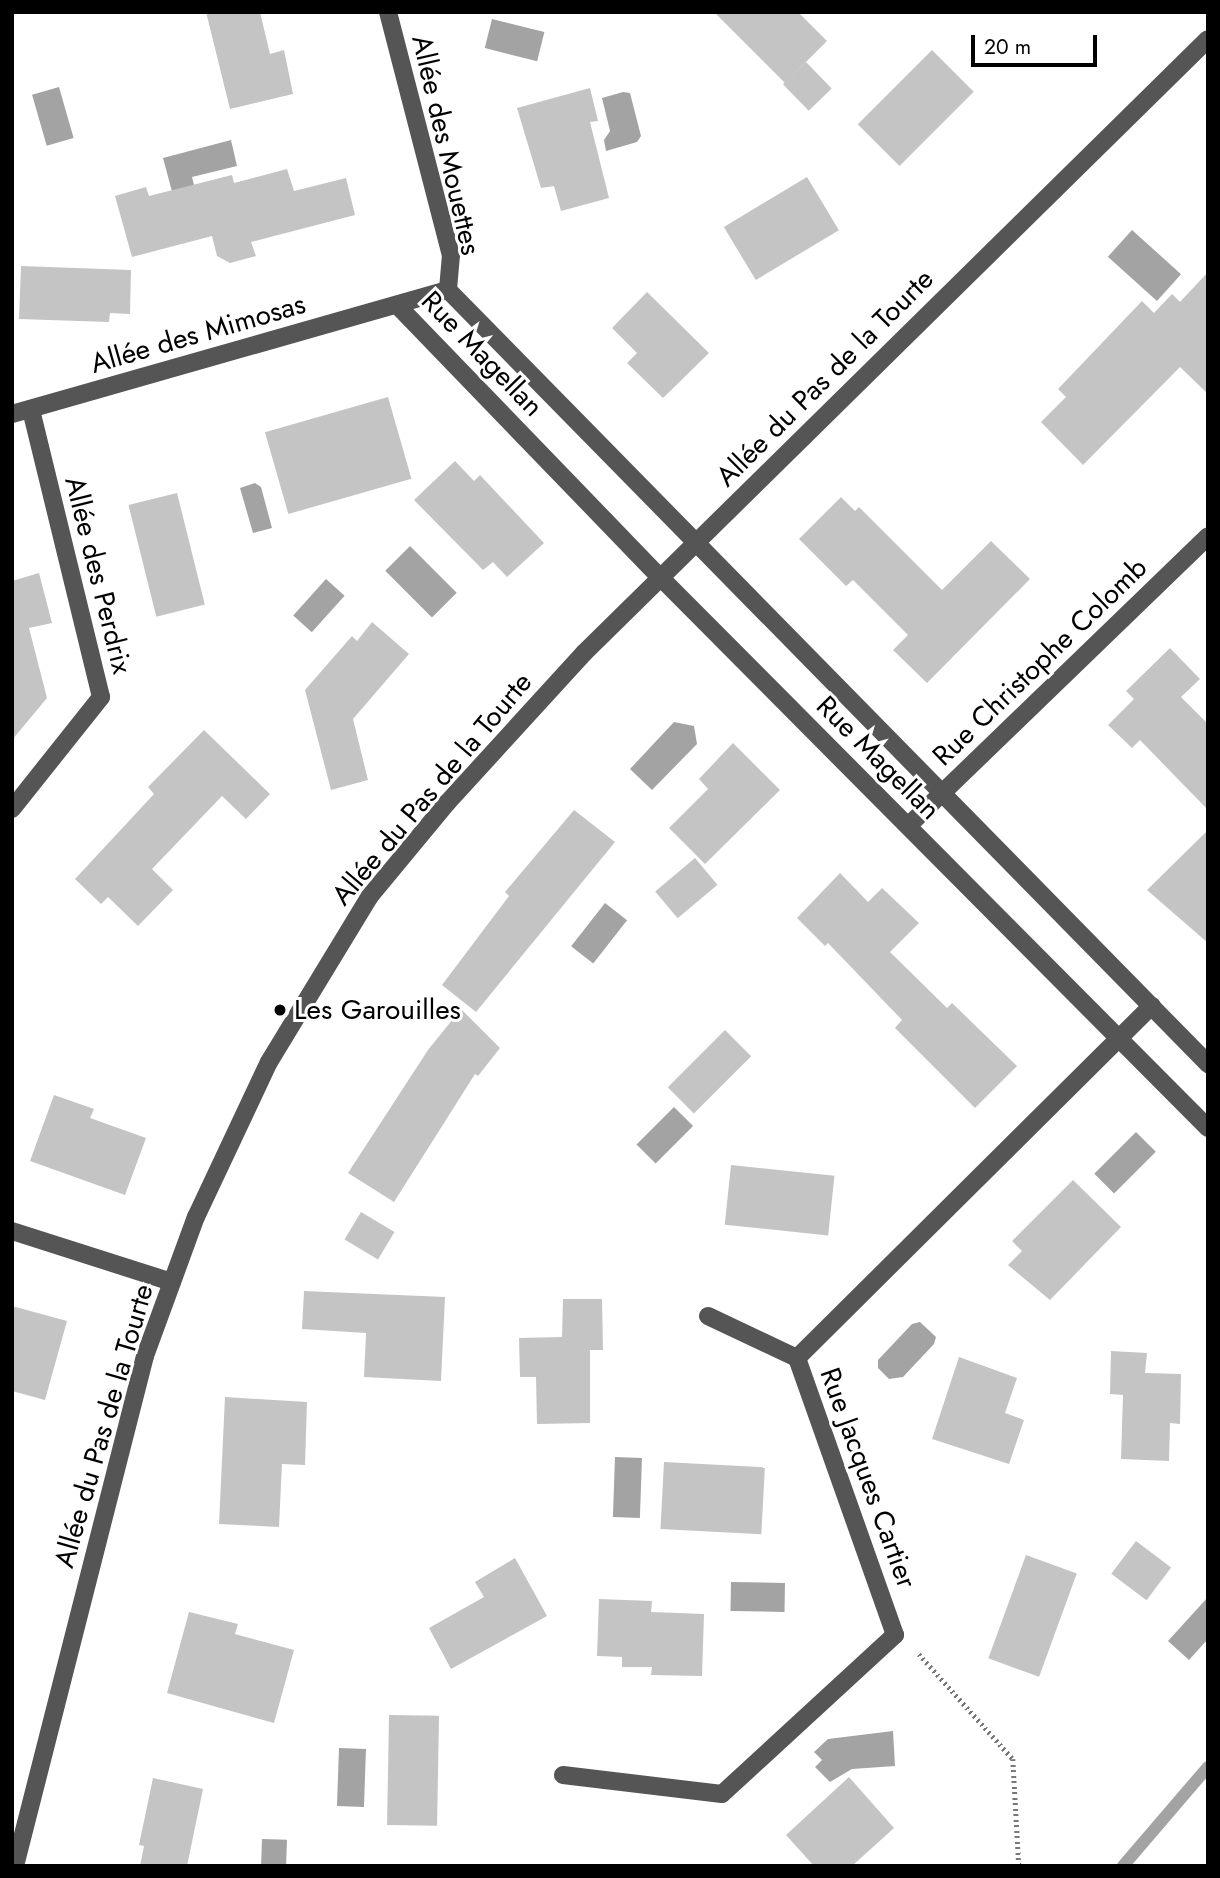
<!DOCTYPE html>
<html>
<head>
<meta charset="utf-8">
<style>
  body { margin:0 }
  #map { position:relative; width:1220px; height:1878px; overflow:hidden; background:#fff; font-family:Jost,sans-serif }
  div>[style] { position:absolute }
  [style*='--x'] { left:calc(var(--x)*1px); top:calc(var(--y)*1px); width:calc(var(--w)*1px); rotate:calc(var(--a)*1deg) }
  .water>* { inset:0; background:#a3a3a3; transform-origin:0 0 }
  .stream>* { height:12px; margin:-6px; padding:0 6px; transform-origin:6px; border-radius:6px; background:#a3a3a3 }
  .building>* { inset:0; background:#c4c4c4; transform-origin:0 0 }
  .path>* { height:4.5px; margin-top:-2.25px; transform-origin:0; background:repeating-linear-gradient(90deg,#777 0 2px,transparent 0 5.5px) }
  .minor>* { height:18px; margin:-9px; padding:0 9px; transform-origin:9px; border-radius:9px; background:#555 }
  .dots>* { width:19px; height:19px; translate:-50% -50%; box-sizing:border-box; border:4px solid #fff; border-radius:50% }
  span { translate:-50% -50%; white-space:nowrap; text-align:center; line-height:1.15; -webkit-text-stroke:6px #fff; paint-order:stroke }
  .street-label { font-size:28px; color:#000 }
  .poi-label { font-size:28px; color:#000 }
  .left { translate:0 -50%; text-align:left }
  .frame { position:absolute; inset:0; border:14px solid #000; pointer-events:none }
  .scale { position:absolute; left:971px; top:35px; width:126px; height:32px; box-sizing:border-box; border:4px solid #000; border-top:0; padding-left:9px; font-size:21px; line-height:24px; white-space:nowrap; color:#000; -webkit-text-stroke:5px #fff; paint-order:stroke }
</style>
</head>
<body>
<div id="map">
  <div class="water">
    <i style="left:492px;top:19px;width:54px;height:30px;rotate:14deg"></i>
    <i style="left:59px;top:87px;width:53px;height:28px;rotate:74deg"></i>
    <i style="clip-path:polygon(623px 92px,630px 93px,641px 136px,637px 142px,606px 151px,604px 140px,610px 131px,602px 98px)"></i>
    <i style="clip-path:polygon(231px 140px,237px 166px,192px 177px,196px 193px,174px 199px,163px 158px)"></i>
    <i style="left:1132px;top:230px;width:66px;height:36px;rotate:42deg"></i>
    <i style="clip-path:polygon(255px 483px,261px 487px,272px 528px,253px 533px,240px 488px)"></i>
    <i style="left:410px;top:546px;width:66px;height:35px;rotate:45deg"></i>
    <i style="left:326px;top:579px;width:25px;height:49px;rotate:42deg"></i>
    <i style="clip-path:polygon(674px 722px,694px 726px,697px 744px,652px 790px,630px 769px)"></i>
    <i style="left:605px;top:903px;width:28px;height:55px;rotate:38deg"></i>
    <i style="left:674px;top:1107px;width:27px;height:53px;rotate:45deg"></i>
    <i style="left:1136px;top:1132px;width:28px;height:59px;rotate:45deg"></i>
    <i style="clip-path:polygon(920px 1322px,936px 1337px,934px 1344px,903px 1377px,889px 1379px,878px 1368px,878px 1360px,912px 1324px)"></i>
    <i style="left:615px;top:1457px;width:27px;height:60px;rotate:2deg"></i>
    <i style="left:731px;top:1582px;width:54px;height:29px;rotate:1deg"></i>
    <i style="clip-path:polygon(1208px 1597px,1208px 1639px,1189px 1660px,1168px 1641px)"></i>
    <i style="clip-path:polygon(893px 1731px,895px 1766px,852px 1769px,830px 1782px,815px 1767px,822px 1760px,814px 1752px,828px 1739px)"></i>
    <i style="left:339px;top:1748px;width:27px;height:58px;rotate:2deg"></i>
    <i style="left:262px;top:1839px;width:25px;height:27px;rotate:2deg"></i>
  </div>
  <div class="stream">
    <i style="--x:1123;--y:1866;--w:130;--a:-49.4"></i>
  </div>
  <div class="building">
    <i style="clip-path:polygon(206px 12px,260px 12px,270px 54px,284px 50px,293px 94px,230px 109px)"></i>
    <i style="clip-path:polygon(714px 12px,798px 12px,827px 41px,785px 83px)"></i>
    <i style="left:932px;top:50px;width:59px;height:105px;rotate:45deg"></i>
    <i style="left:806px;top:62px;width:37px;height:32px;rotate:46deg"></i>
    <i style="clip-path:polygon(590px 88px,598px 121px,590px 122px,609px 198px,561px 211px,554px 186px,541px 188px,517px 108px)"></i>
    <i style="clip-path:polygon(287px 169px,294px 191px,346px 178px,355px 215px,251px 242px,256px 256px,230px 263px,217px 256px,212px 236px,132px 257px,115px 196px,146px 187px,149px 196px,232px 175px,234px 183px)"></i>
    <i style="left:807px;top:177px;width:62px;height:97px;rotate:59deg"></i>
    <i style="clip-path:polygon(21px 266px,131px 270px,130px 314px,110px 313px,109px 322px,19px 319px)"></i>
    <i style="clip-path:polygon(1208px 272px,1208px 394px,1180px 367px,1083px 465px,1041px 422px,1066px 397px,1058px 389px,1142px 301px,1154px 313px,1172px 294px,1180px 302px)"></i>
    <i style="clip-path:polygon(647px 292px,709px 353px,663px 398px,627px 363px,637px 353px,612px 328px)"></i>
    <i style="left:388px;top:397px;width:85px;height:128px;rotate:74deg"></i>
    <i style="clip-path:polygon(455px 461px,474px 481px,480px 475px,544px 543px,507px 577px,493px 562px,483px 570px,414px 500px)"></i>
    <i style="left:177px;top:493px;width:115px;height:50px;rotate:76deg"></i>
    <i style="clip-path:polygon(841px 497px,855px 511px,859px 507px,942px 590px,991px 541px,1030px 579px,927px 683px,893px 650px,908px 635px,853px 580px,846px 586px,799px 539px)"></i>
    <i style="clip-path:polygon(39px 573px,52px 623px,29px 628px,47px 698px,12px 740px,12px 581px)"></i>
    <i style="clip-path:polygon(372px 622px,409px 654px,353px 719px,368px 780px,331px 790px,305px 690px,352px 636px,357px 641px)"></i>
    <i style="clip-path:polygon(1170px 648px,1200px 679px,1181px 697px,1208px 724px,1208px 810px,1140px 740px,1132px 748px,1108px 725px,1134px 699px,1126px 691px)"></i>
    <i style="clip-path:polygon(204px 730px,270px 794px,246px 819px,222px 796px,152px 869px,173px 890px,138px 926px,108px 897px,101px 904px,75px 879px,154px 794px,148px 787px)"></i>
    <i style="clip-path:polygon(733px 743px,780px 790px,705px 864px,669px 828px,708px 789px,699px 779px)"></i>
    <i style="clip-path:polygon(574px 810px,615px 842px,476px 1012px,442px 985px,509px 896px,505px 892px)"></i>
    <i style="clip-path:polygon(1208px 830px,1208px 943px,1147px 890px)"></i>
    <i style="left:695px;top:858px;width:35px;height:52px;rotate:50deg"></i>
    <i style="clip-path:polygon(840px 873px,868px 902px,882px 888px,919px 923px,890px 952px,947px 1008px,952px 1003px,1017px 1066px,975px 1108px,895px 1028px,902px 1020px,828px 943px,825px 946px,797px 918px)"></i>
    <i style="clip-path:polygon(461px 1009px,500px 1048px,478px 1076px,475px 1074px,394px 1202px,348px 1173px,428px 1050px)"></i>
    <i style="left:725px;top:1030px;width:37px;height:81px;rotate:45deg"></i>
    <i style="clip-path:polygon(54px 1095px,94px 1109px,90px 1118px,146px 1138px,125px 1195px,30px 1161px)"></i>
    <i style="left:731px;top:1165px;width:104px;height:60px;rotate:6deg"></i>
    <i style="clip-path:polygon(1073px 1180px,1121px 1227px,1050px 1300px,1008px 1265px,1022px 1251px,1012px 1241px)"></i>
    <i style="left:361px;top:1212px;width:39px;height:32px;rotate:31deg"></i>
    <i style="clip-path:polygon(304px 1291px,445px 1297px,441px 1381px,364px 1377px,366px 1333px,302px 1329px)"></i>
    <i style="clip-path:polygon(563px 1299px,602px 1299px,603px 1350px,590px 1350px,590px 1423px,537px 1424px,536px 1377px,520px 1377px,519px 1338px,562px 1337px)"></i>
    <i style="clip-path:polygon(12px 1306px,67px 1321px,45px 1400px,12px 1391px)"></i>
    <i style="clip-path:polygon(1111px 1351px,1147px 1353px,1145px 1373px,1181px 1374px,1180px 1424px,1170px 1423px,1169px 1461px,1121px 1459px,1123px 1395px,1110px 1394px)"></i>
    <i style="clip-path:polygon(959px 1357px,1017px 1378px,1005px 1413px,1024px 1420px,1009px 1464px,932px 1439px)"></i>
    <i style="clip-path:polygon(225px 1397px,307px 1402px,305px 1465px,282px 1464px,279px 1527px,219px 1524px)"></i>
    <i style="left:664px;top:1462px;width:101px;height:67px;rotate:3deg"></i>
    <i style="left:1136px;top:1541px;width:44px;height:41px;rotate:37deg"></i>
    <i style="left:1026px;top:1555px;width:54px;height:110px;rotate:20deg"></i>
    <i style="clip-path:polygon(515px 1558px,547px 1616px,451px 1669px,429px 1628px,484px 1597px,475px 1582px)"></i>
    <i style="clip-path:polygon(599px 1599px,652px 1601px,651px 1612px,704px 1614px,702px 1676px,651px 1675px,652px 1667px,622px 1667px,622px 1657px,597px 1656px)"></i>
    <i style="clip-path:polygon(189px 1612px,238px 1624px,235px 1634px,294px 1650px,274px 1723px,167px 1693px)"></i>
    <i style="left:389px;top:1715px;width:50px;height:110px;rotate:1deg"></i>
    <i style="clip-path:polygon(849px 1777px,894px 1828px,852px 1866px,814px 1866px,786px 1835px)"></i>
    <i style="clip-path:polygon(153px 1778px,203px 1789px,187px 1866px,140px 1866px,144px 1846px,139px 1845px)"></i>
  </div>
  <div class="path">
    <i style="--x:919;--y:1654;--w:141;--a:48.2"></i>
    <i style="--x:1013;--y:1759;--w:107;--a:86.8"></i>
  </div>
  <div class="minor">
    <i style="--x:388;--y:12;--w:251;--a:75.5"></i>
    <i style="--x:451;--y:255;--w:35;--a:95"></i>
    <i style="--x:448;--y:290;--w:1085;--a:45.52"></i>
    <i style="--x:397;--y:305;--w:378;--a:46"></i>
    <i style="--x:660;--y:577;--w:777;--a:45.16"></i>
    <i style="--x:12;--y:414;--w:453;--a:-15.9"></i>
    <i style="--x:12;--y:809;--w:143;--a:-51.5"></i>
    <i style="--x:101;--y:697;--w:296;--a:-103.7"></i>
    <i style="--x:908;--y:826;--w:417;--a:-44"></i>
    <i style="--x:12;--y:1231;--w:168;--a:17.7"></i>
    <i style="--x:708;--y:1316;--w:98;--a:25.3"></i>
    <i style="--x:563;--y:1775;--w:160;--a:6.8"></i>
    <i style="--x:722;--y:1794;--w:235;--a:-42.6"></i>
    <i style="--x:895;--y:1635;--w:294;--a:-109.5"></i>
    <i style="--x:797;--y:1358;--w:500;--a:-44.8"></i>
    <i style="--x:15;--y:1866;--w:526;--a:-75.7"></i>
    <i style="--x:145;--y:1356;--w:148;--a:-69.9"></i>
    <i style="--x:196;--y:1217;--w:171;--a:-64.8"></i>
    <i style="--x:269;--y:1062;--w:194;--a:-58.7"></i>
    <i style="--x:370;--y:896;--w:121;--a:-50.4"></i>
    <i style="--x:447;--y:803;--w:203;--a:-47.6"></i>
    <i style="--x:584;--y:653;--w:875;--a:-44.54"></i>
  </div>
  <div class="dots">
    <i style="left:280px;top:1010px;background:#000"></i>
  </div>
  <div class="street-label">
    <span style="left:446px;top:145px;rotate:77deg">Allée des Mouettes</span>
    <span style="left:198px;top:334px;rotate:-16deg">Allée des Mimosas</span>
    <span style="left:482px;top:354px;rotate:46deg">Rue Magellan</span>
    <span style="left:825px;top:378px;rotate:-45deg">Allée du Pas de la Tourte</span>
    <span style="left:98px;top:575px;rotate:76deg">Allée des Perdrix</span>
    <span style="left:1040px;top:662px;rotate:-44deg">Rue Christophe Colomb</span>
    <span style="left:878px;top:758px;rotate:45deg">Rue Magellan</span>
    <span style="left:432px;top:789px;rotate:-50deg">Allée du Pas de la Tourte</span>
    <span style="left:104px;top:1426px;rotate:-74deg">Allée du Pas de la Tourte</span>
    <span style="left:868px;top:1478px;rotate:70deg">Rue Jacques Cartier</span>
  </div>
  <div class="poi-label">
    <span class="left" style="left:294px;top:1010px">Les Garouilles</span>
  </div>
  <div class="frame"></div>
  <div class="scale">20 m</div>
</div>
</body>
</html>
